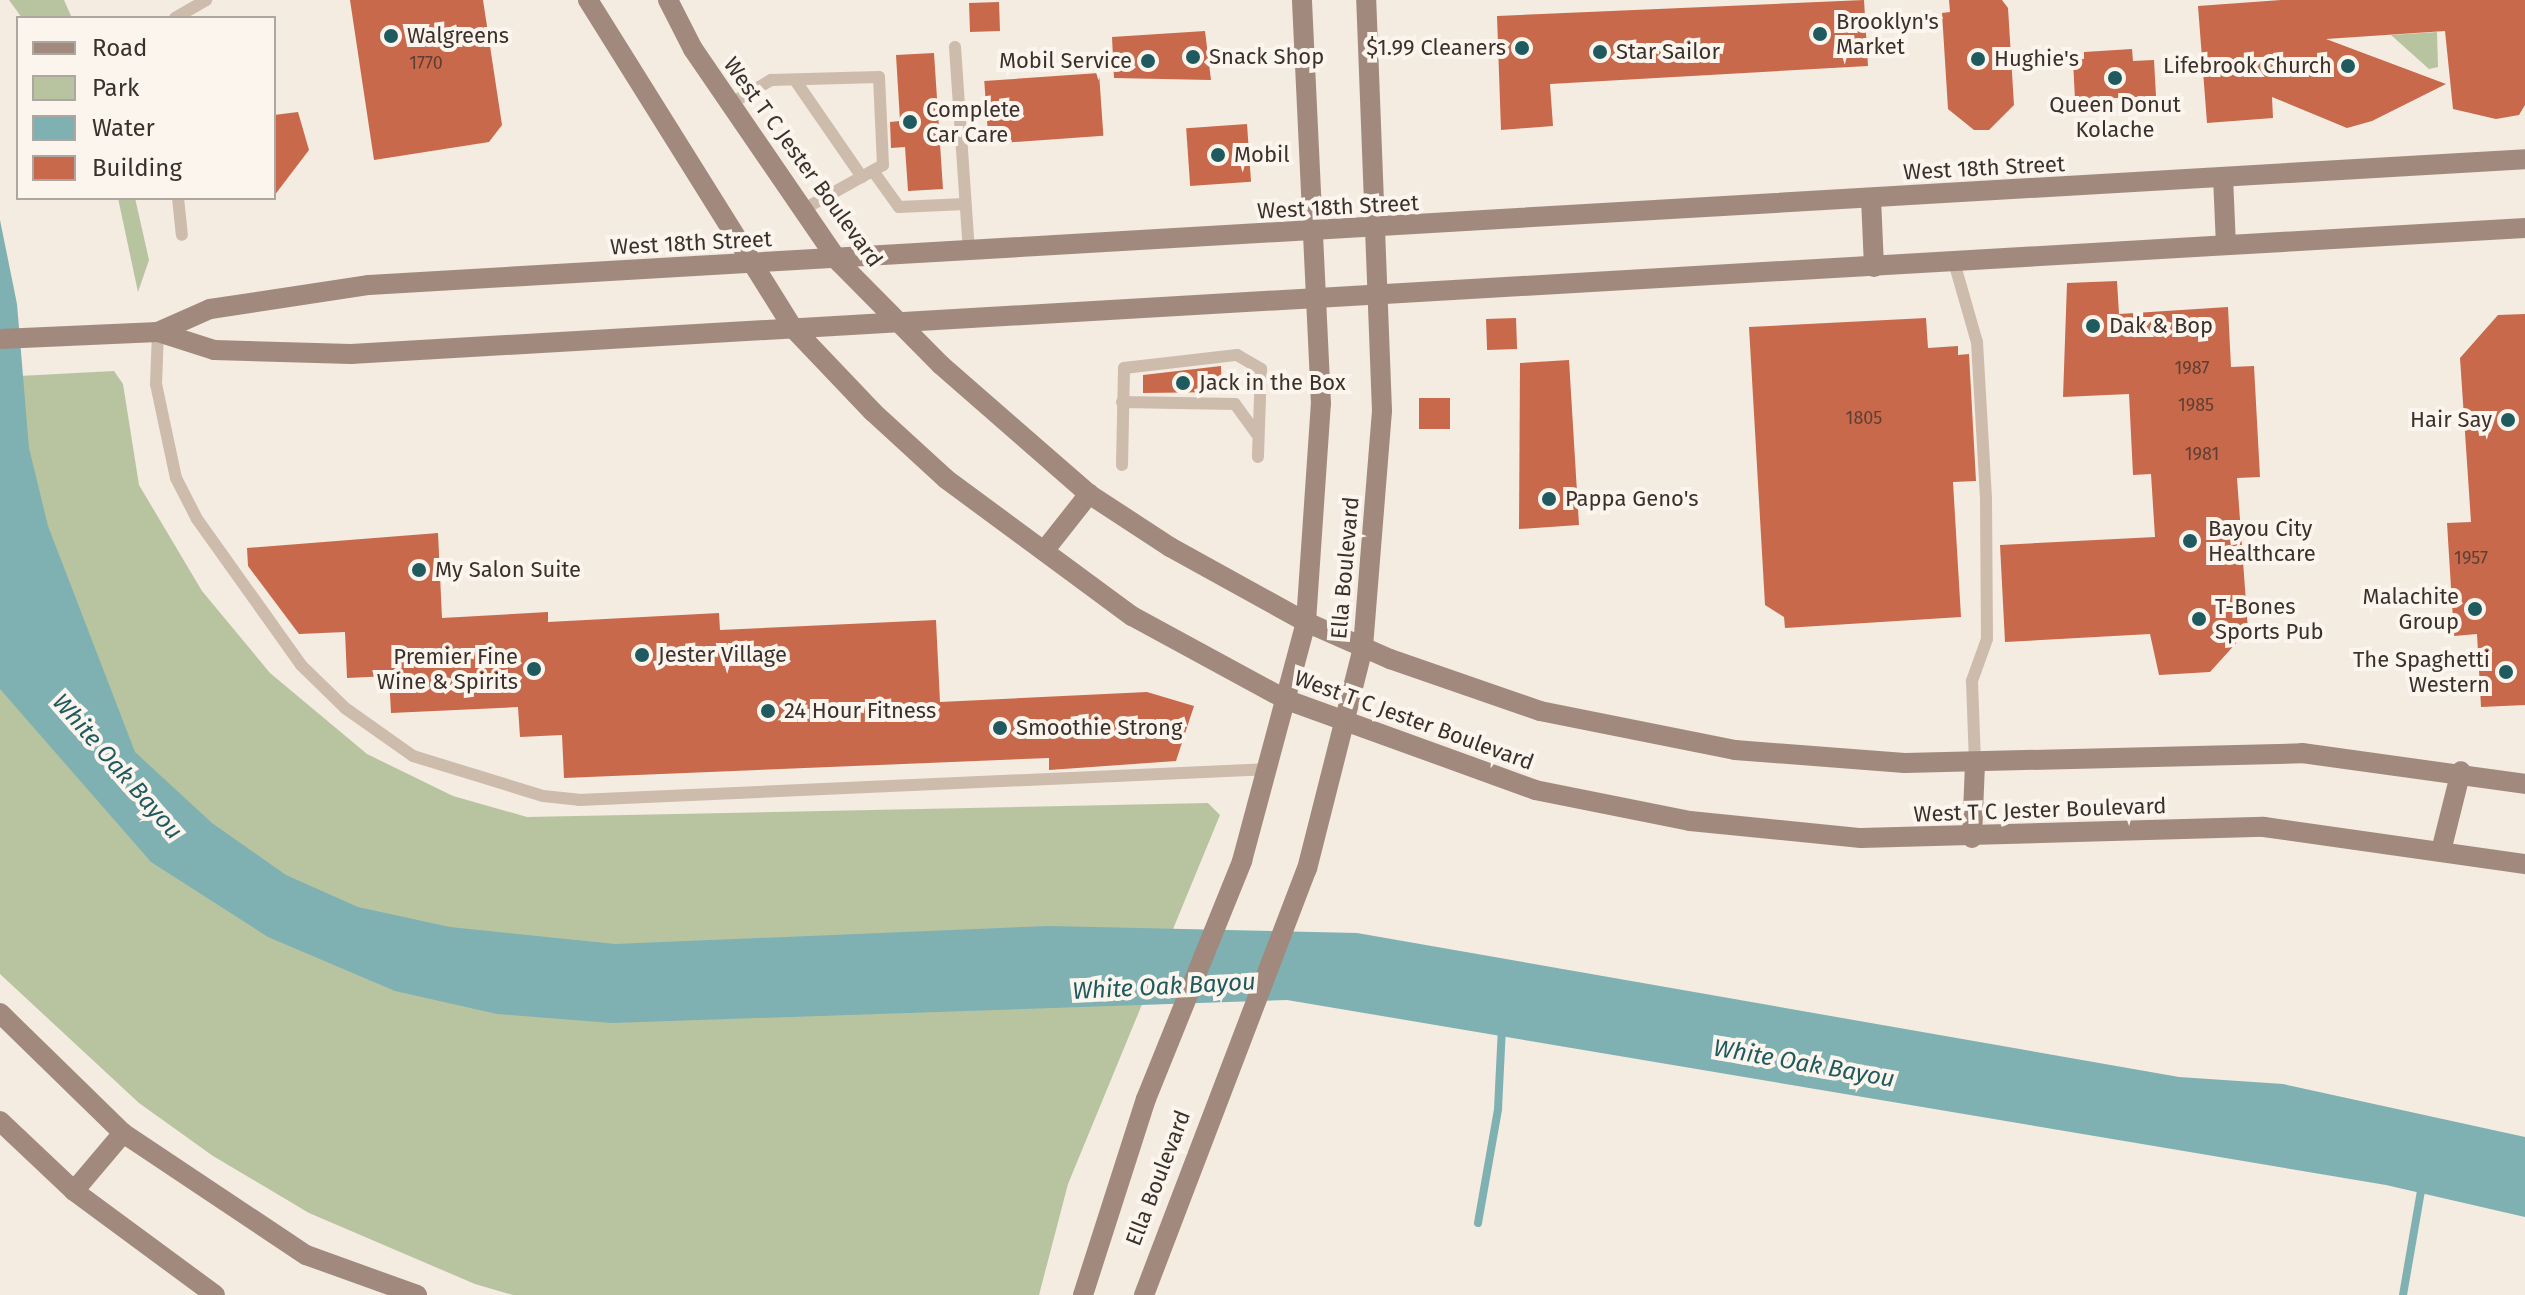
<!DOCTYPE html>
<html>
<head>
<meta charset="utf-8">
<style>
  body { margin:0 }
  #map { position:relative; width:2525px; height:1295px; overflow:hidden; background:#f4ebe1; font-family:"Fira Sans",sans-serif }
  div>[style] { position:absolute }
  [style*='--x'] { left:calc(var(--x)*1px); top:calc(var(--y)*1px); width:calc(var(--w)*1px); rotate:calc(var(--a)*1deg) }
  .green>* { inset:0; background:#b8c4a0 }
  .water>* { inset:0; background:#7fb0b2 }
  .stream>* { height:8px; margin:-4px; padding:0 4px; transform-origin:4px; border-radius:4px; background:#7fb0b2 }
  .building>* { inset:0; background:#c8694b; transform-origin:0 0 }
  .lane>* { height:12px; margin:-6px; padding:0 6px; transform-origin:6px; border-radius:6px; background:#cdbbac }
  .secondary>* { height:20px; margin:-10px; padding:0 10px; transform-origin:10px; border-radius:10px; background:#a18a7d }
  .dots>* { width:22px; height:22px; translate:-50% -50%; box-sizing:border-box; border:4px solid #fbf5ee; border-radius:50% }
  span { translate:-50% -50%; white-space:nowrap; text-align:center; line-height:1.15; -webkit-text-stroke:8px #fbf5ee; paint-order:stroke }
  .number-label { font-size:18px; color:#5e3e33 }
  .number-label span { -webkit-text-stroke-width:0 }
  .poi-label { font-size:22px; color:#3b302b }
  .left { translate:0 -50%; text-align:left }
  .right { translate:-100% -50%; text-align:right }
  .street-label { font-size:22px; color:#3b302b }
  .water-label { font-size:24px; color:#1f5a5e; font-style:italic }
  .legend { position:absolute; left:16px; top:16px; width:260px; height:184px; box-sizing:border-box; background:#fbf5ee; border:2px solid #aea6a0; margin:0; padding:10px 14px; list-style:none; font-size:24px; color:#3b302b }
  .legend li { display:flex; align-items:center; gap:16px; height:40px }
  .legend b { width:40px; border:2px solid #aea6a0 }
</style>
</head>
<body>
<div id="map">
  <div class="green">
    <i style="clip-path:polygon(9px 0,64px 0,72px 18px,22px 18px)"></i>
    <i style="clip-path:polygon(2437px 32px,2438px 67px,2429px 69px,2391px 35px)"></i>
    <i style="clip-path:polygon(118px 198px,135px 198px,149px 260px,138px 292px)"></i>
    <i style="clip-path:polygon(114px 371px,123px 384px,139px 485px,202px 591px,270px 673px,367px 754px,453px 796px,527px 817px,1208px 803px,1220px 815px,1068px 1184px,1039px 1295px,513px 1295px,475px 1284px,309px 1213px,213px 1156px,139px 1103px,0 974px,0 377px)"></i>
  </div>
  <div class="water">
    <i style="clip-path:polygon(0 220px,17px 304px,29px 448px,48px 526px,135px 752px,212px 823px,286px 875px,358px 907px,450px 927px,615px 944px,1049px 926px,1357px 933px,2179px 1077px,2283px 1084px,2525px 1137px,2525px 1217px,2386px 1185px,1287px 1000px,612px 1023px,497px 1014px,395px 991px,268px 937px,151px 862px,0 689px)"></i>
  </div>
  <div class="stream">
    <i style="--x:1478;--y:1223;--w:116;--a:-80"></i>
    <i style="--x:1498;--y:1109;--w:83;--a:-87.2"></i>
    <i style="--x:2403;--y:1295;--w:112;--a:-80.2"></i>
  </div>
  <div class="building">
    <i style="clip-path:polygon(350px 0,483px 0,502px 125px,489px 142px,374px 160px)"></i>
    <i style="clip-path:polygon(1864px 0,1868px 66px,1550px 84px,1553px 126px,1501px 130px,1497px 16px)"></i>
    <i style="clip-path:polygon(1949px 0,2002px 0,2008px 8px,2014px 105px,1989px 130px,1974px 130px,1948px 109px,1942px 13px,1950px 12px)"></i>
    <i style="clip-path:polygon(2281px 0,2525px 0,2525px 105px,2519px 115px,2496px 119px,2453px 109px,2445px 31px,2326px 39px,2446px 84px,2372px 121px,2347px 128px,2272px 97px,2273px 118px,2207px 123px,2198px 6px)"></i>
    <i style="left:999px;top:2px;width:29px;height:30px;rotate:88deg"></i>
    <i style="clip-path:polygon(1205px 31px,1211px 80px,1114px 78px,1112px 37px)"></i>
    <i style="clip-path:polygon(2132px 49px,2133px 61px,2154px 60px,2156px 96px,2075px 100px,2073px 60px,2084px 59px,2084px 52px)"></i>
    <i style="clip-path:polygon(934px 53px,943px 189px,908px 191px,905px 147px,891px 148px,890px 122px,900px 121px,896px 55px)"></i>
    <i style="left:1099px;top:73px;width:63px;height:115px;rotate:86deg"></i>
    <i style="clip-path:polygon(298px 112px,309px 150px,274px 196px,274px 115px)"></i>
    <i style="left:1247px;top:124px;width:58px;height:61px;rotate:86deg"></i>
    <i style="clip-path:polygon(2117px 281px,2119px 314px,2228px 307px,2231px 367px,2254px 366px,2260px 477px,2237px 478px,2248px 630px,2210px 672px,2159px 675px,2150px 634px,2005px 642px,2000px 545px,2155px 537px,2151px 474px,2133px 475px,2129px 394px,2063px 397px,2067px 283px)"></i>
    <i style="clip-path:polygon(2525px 314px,2525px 705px,2481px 707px,2477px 634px,2454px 636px,2447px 523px,2471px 522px,2460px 358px,2498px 315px)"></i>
    <i style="left:1516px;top:318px;width:31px;height:30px;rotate:88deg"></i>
    <i style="clip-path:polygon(1926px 318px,1928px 348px,1958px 346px,1958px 355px,1969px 354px,1976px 481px,1953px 482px,1961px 617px,1785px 628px,1784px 617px,1765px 605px,1749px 327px)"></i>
    <i style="clip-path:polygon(1569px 360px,1579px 525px,1519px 529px,1520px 363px)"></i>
    <i style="clip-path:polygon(1221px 366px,1222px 392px,1143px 393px,1143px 375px)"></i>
    <i style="left:1419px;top:398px;width:31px;height:31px"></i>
    <i style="clip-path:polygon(438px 533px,442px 618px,548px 612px,548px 622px,719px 613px,720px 630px,936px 620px,940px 702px,1147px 692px,1194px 706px,1176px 761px,1049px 770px,1049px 758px,564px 778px,562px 735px,520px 737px,518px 707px,391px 713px,389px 676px,347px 678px,345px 632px,299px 634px,248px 566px,247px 548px)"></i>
  </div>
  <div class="lane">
    <i style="--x:175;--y:18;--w:36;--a:-30"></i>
    <i style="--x:955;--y:47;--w:207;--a:86.1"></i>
    <i style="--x:795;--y:80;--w:118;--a:55.4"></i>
    <i style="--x:730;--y:104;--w:48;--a:-30.3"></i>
    <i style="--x:771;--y:80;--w:108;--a:-1.6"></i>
    <i style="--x:879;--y:77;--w:88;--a:87.4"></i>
    <i style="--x:883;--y:165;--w:93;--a:150.9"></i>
    <i style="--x:873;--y:171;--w:44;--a:54.2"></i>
    <i style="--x:899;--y:207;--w:66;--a:-2.6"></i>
    <i style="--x:178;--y:198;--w:37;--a:84"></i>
    <i style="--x:1954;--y:262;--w:83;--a:74"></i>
    <i style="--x:1977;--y:342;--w:156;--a:86.7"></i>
    <i style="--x:1986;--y:498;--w:141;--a:89.6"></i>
    <i style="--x:1987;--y:639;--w:45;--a:109.7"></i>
    <i style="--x:1972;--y:681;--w:81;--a:87.9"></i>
    <i style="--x:158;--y:332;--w:52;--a:92.2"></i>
    <i style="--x:156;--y:384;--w:96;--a:78"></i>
    <i style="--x:176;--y:478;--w:46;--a:62.9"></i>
    <i style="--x:197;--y:519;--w:179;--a:54.5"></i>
    <i style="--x:301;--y:665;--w:62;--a:44.3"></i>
    <i style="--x:345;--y:708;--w:83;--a:35.2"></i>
    <i style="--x:413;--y:756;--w:136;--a:17.1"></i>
    <i style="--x:543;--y:796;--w:36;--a:6"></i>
    <i style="--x:579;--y:800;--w:692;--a:-2.57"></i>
    <i style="--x:1122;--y:402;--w:113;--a:1"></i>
    <i style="--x:1235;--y:404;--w:37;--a:54"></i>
    <i style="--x:1122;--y:465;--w:97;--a:-88.8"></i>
    <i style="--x:1124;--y:368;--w:114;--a:-6.6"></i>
    <i style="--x:1237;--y:355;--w:28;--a:30"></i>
    <i style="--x:1261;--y:369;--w:88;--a:92"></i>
  </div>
  <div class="secondary">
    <i style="--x:588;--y:0;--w:387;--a:58"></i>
    <i style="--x:793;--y:328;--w:116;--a:46.4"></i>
    <i style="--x:873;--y:412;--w:99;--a:42.5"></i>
    <i style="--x:946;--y:479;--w:231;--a:36.4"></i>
    <i style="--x:1132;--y:616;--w:176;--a:28.5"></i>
    <i style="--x:1287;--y:700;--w:264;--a:19.9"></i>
    <i style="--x:1535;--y:790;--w:158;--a:11.3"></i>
    <i style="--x:1690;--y:821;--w:172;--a:5.7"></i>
    <i style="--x:1861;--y:838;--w:403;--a:-1.6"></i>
    <i style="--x:2264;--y:827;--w:264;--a:8.1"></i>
    <i style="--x:668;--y:0;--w:55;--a:63"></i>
    <i style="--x:693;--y:49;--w:258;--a:55.6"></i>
    <i style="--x:839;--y:262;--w:145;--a:45.3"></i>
    <i style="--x:941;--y:365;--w:196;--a:41.1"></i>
    <i style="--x:1089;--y:494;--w:97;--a:33.2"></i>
    <i style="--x:1170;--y:547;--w:155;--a:28.9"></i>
    <i style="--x:1306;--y:622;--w:92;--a:23.8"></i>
    <i style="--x:1390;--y:659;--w:159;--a:19.1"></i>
    <i style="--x:1540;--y:711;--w:199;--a:11.3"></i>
    <i style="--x:1735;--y:750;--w:170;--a:4.4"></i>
    <i style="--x:1905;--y:763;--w:397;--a:-1.4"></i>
    <i style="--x:2302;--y:753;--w:225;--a:7.9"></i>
    <i style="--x:2223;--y:177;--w:68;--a:87.5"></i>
    <i style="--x:1871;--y:198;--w:69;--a:87.5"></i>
    <i style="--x:158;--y:332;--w:57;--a:-23.9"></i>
    <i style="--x:210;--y:309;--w:161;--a:-8.6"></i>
    <i style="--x:369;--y:285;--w:2160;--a:-3.34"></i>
    <i style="--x:0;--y:339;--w:158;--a:-2.5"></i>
    <i style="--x:158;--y:332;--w:59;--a:17.8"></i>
    <i style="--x:214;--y:350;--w:137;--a:1.7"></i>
    <i style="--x:351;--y:354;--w:2178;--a:-3.32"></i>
    <i style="--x:1044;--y:551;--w:73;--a:-51.7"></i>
    <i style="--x:1972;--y:838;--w:76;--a:-87.7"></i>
    <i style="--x:2442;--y:847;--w:78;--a:-76"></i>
    <i style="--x:0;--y:1013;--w:172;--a:44.3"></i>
    <i style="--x:123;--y:1133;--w:220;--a:33.7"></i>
    <i style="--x:306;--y:1255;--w:118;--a:19.8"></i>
    <i style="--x:0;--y:1121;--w:102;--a:43.4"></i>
    <i style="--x:74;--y:1191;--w:175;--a:36.4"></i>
    <i style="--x:74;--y:1191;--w:76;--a:-49.8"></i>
    <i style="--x:1083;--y:1295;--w:206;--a:-72.2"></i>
    <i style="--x:1146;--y:1099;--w:257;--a:-68"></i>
    <i style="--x:1242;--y:861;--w:247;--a:-75"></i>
    <i style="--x:1306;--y:622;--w:219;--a:-86.1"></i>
    <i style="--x:1321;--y:404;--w:404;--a:-92.7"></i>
    <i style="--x:1144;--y:1295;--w:456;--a:-69.1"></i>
    <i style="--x:1307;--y:869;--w:229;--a:-75.8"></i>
    <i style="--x:1363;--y:647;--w:237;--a:-85.4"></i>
    <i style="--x:1382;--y:411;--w:411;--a:-92.2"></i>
  </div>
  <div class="dots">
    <i style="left:1820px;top:34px;background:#1f5a5e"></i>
    <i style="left:391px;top:36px;background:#1f5a5e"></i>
    <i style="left:1522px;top:48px;background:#1f5a5e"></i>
    <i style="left:1600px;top:52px;background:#1f5a5e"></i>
    <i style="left:1193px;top:57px;background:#1f5a5e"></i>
    <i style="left:1978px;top:59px;background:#1f5a5e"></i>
    <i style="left:1148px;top:61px;background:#1f5a5e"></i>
    <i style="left:2348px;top:66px;background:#1f5a5e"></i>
    <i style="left:2115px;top:78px;background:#1f5a5e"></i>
    <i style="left:910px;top:122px;background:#1f5a5e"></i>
    <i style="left:1218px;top:155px;background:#1f5a5e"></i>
    <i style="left:2093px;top:326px;background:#1f5a5e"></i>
    <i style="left:1183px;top:383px;background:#1f5a5e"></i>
    <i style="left:2508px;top:420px;background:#1f5a5e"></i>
    <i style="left:1549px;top:499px;background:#1f5a5e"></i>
    <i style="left:2190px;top:541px;background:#1f5a5e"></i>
    <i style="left:419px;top:570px;background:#1f5a5e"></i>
    <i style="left:2475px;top:609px;background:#1f5a5e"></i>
    <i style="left:2199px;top:619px;background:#1f5a5e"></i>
    <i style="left:642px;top:655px;background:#1f5a5e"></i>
    <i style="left:534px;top:669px;background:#1f5a5e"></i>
    <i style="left:2506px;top:672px;background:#1f5a5e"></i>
    <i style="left:768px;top:711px;background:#1f5a5e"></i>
    <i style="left:1000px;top:728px;background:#1f5a5e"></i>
  </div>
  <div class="number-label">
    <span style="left:426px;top:63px">1770</span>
    <span style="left:2192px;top:368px">1987</span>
    <span style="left:2196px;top:405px">1985</span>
    <span style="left:1864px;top:418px">1805</span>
    <span style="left:2202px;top:454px">1981</span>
    <span style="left:2471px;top:558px">1957</span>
  </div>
  <div class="poi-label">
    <span class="left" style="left:1836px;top:34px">Brooklyn's<br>Market</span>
    <span class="left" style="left:407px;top:36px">Walgreens</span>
    <span class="right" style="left:1506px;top:48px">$1.99 Cleaners</span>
    <span class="left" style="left:1616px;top:52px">Star Sailor</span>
    <span class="left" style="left:1209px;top:57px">Snack Shop</span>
    <span class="left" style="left:1994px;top:59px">Hughie's</span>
    <span class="right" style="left:1132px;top:61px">Mobil Service</span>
    <span class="right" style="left:2332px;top:66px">Lifebrook Church</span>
    <span style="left:2115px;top:117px">Queen Donut<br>Kolache</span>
    <span class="left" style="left:926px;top:122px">Complete<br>Car Care</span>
    <span class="left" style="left:1234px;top:155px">Mobil</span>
    <span class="left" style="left:2109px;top:326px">Dak &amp; Bop</span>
    <span class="left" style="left:1199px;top:383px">Jack in the Box</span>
    <span class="right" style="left:2492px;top:420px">Hair Say</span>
    <span class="left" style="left:1565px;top:499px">Pappa Geno's</span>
    <span class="left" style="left:2208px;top:541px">Bayou City<br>Healthcare</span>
    <span class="left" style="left:435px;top:570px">My Salon Suite</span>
    <span class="right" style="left:2459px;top:609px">Malachite<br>Group</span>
    <span class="left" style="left:2215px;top:619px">T-Bones<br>Sports Pub</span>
    <span class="left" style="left:658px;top:655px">Jester Village</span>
    <span class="right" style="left:518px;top:669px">Premier Fine<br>Wine &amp; Spirits</span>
    <span class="right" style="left:2490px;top:672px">The Spaghetti<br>Western</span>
    <span class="left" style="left:784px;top:711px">24 Hour Fitness</span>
    <span class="left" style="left:1016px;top:728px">Smoothie Strong</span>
  </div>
  <div class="street-label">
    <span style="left:803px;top:162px;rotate:54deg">West T C Jester Boulevard</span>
    <span style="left:1984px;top:168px;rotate:-3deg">West 18th Street</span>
    <span style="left:1338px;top:207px;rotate:-3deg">West 18th Street</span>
    <span style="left:691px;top:243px;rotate:-3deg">West 18th Street</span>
    <span style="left:1345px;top:568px;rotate:-85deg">Ella Boulevard</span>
    <span style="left:1414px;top:720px;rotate:20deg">West T C Jester Boulevard</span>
    <span style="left:2040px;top:810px;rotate:-2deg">West T C Jester Boulevard</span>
    <span style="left:1158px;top:1178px;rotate:-69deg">Ella Boulevard</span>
  </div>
  <div class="water-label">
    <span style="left:117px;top:767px;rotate:49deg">White Oak Bayou</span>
    <span style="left:1164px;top:987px;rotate:-3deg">White Oak Bayou</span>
    <span style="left:1804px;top:1064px;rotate:10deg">White Oak Bayou</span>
  </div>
  <ul class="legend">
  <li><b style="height:10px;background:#a18a7d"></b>Road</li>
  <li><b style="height:22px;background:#b8c4a0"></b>Park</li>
  <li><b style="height:22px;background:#7fb0b2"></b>Water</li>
  <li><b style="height:22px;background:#c8694b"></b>Building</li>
  </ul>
</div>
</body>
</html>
